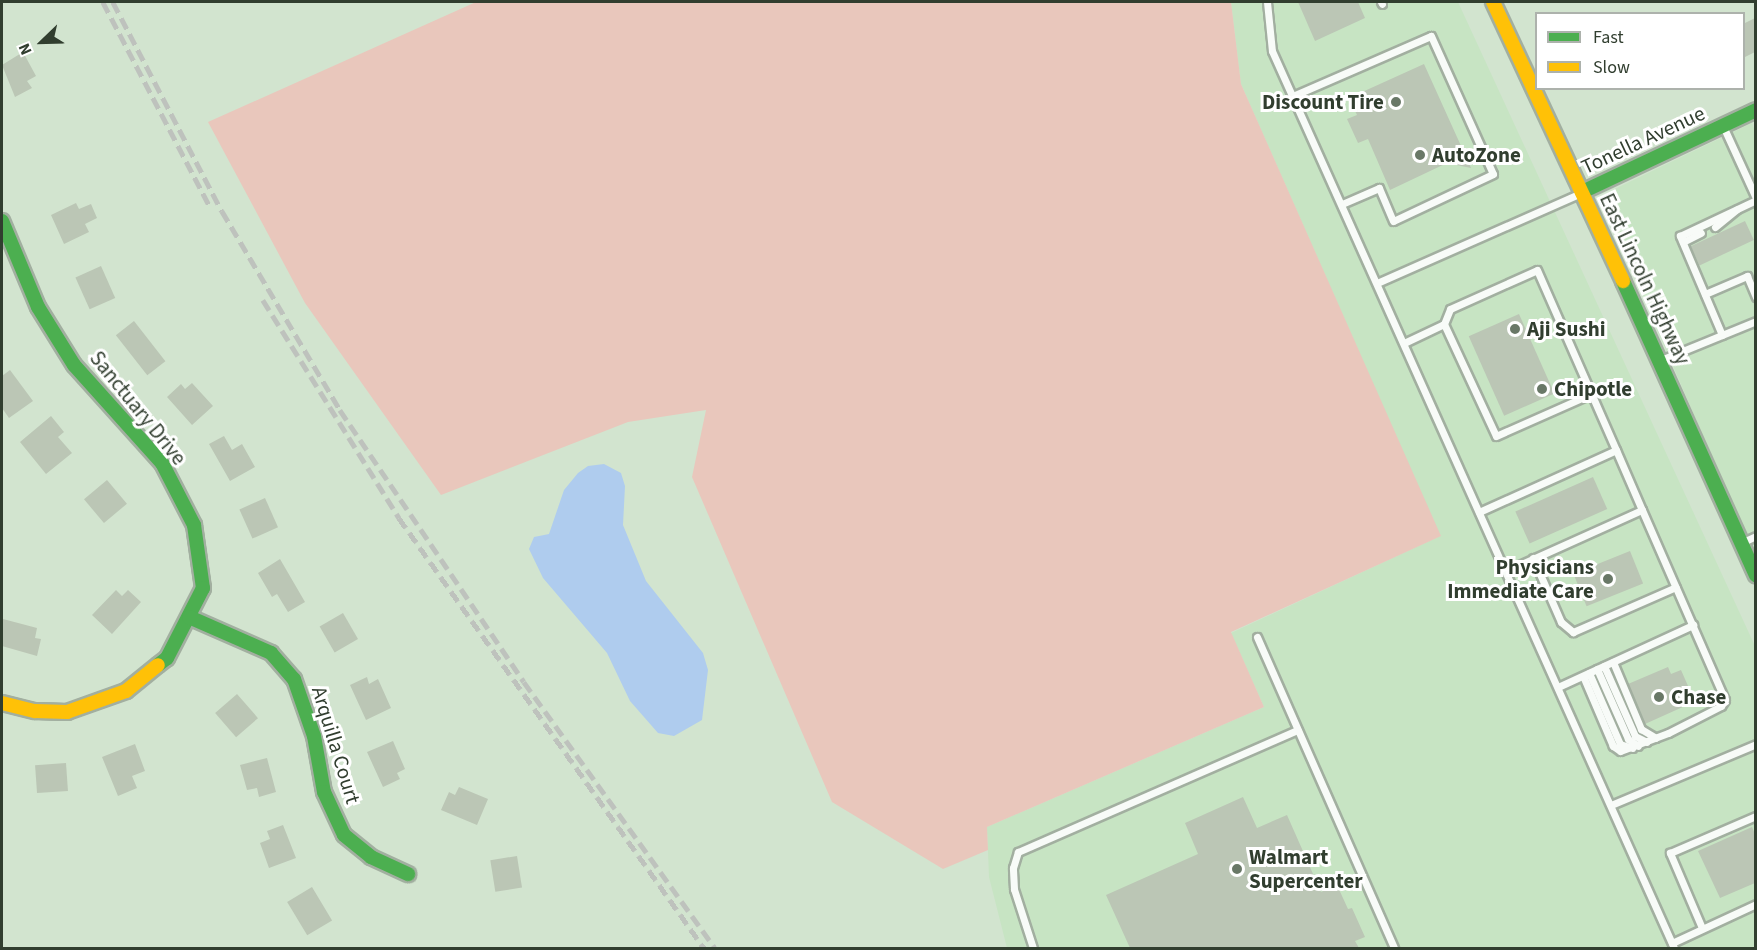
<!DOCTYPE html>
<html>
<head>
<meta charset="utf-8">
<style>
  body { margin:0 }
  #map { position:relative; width:1757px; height:950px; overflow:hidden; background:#d2e4cf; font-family:"Source Sans 3",sans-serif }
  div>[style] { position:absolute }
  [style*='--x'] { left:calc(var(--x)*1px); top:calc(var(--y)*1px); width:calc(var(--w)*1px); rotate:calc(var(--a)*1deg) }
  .built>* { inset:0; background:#c7e4c3 }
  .green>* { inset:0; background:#e9c7bc }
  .water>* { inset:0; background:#afccee }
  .building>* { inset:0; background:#bbc6b5; transform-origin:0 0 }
  .roads { filter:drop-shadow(2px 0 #a2afa0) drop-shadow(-2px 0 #a2afa0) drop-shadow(0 2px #a2afa0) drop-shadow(0 -2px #a2afa0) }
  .lane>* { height:7px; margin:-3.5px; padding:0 3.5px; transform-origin:3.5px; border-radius:3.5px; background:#f8fbf8 }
  .fast>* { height:14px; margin:-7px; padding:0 7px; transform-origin:7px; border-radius:7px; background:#4caf50 }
  .slow>* { height:14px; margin:-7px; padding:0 7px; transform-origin:7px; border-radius:7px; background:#ffc107 }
  .rail>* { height:4.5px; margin-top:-2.25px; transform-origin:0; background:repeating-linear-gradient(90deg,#bec2bd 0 12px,transparent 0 18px) }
  .dots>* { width:16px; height:16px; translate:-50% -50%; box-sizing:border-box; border:3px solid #fff; border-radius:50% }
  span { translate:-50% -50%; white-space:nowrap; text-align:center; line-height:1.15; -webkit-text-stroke:6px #fff; paint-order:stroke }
  .poi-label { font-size:21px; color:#313e2f; font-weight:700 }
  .right { translate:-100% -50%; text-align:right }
  .left { translate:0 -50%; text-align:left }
  .street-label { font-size:21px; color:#313e2f }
  .frame { position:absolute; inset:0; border:3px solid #313e2f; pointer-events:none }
  .legend { position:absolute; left:1535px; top:12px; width:210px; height:78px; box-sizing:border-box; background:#fff; border:2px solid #adb2ac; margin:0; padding:8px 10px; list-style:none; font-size:18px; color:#313e2f }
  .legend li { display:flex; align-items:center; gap:12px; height:30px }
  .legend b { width:30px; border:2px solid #adb2ac }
  .north { position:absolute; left:12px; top:12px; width:60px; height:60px; -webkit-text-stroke:4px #fff; paint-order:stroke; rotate:247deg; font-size:16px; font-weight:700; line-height:24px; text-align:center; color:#313e2f }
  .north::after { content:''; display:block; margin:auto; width:21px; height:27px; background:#313e2f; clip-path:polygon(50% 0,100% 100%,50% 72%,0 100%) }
</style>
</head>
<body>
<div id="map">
  <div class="built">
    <i style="clip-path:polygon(1231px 2px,1458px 2px,1755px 646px,1755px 948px,1007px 948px,989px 877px,987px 827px,1264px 707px,1231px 633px,1440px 536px,1241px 84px)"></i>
    <i style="clip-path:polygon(1752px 123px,1755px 131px,1755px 557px,1600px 196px)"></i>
  </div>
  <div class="green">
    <i style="clip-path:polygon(476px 2px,1231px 2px,1241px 84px,1441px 536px,1231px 632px,1264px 707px,987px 827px,988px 850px,943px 869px,832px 802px,692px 477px,706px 410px,628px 422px,441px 495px,305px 303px,208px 122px)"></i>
  </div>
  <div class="water">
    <i style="clip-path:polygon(604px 464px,621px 473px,625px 486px,623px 525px,646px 581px,703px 653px,708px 670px,702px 720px,674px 736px,658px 733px,630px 701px,607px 653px,543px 578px,529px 549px,534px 537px,549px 534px,564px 490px,578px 473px,588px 466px)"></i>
  </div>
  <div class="building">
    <i style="clip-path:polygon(1298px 2px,1358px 2px,1365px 18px,1315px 41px)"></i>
    <i style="clip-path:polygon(1755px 18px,1755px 52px,1743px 58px,1743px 24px)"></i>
    <i style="clip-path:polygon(23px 52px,36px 76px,27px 81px,32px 88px,15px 97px,2px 65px)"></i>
    <i style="clip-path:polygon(1424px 64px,1471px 168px,1447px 163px,1390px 190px,1368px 139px,1358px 143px,1347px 119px,1357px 115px,1349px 98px)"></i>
    <i style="clip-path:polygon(76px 203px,79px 209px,91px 204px,97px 218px,85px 224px,89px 232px,64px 244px,51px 215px)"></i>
    <i style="left:1745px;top:221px;width:21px;height:60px;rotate:65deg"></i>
    <i style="left:101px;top:266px;width:35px;height:28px;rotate:66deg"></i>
    <i style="left:1519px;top:314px;width:87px;height:55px;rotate:66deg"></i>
    <i style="left:134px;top:321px;width:51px;height:23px;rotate:52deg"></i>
    <i style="clip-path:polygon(10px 370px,33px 401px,9px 418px,2px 408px,2px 376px)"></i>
    <i style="clip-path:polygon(192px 383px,213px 406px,192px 425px,167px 397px,181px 384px,185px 389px)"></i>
    <i style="clip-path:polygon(51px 416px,64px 432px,58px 437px,72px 453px,46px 474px,20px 442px)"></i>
    <i style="clip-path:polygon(224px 436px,232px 450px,242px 444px,255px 467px,230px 481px,209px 444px)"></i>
    <i style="left:1593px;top:477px;width:35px;height:85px;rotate:66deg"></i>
    <i style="left:107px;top:480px;width:31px;height:30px;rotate:50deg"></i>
    <i style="left:265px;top:498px;width:32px;height:28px;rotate:66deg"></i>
    <i style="left:1630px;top:551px;width:35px;height:61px;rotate:68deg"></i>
    <i style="clip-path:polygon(280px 559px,305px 602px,288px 612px,277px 594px,272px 597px,258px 573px)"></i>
    <i style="clip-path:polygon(116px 590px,122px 596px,128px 590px,141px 602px,112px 634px,92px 615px)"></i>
    <i style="left:343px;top:613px;width:30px;height:27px;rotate:60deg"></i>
    <i style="clip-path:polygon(3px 619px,37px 628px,35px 638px,41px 639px,37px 656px,2px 646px)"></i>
    <i style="clip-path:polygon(1668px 667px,1671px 674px,1681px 670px,1692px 695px,1682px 699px,1685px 706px,1645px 724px,1628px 684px)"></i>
    <i style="clip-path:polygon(367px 677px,369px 684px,378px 679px,391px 708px,366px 720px,350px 685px)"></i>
    <i style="left:237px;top:694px;width:32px;height:29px;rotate:49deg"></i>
    <i style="clip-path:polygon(393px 741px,405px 769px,397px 773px,400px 779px,383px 787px,367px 752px)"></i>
    <i style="clip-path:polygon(135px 744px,145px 771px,132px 776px,137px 788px,118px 796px,102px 757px)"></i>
    <i style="clip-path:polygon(267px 758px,276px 792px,259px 797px,257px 788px,247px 790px,240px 765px)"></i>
    <i style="left:66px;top:763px;width:28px;height:31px;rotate:86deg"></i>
    <i style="clip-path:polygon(459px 787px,488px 799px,477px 825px,441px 810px,449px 792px,455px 795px)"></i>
    <i style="clip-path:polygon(1243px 797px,1257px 828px,1287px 815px,1321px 892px,1337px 885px,1348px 909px,1352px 908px,1365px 937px,1355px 941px,1359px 948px,1130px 948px,1106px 895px,1198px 854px,1185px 823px)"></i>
    <i style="clip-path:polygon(283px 825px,296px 858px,269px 868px,260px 843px,270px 839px,267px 831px)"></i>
    <i style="clip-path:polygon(1752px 827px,1755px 834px,1755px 883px,1720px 898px,1698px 851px)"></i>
    <i style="left:517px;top:856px;width:32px;height:27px;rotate:81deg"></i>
    <i style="left:312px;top:887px;width:39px;height:29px;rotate:59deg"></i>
  </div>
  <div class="roads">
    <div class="lane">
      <i style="--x:1267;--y:2;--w:49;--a:84.2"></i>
      <i style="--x:1272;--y:51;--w:983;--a:65.86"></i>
      <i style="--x:1381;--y:2;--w:2;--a:63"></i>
      <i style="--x:1295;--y:95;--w:148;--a:-23.5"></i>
      <i style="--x:1431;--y:36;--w:151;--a:65.8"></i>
      <i style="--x:1493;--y:174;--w:110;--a:154.8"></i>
      <i style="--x:1393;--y:221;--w:36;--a:-113"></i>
      <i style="--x:1379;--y:188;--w:40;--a:156.6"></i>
      <i style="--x:1723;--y:126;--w:79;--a:65.4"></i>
      <i style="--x:1715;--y:227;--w:28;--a:-39"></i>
      <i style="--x:1683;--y:242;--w:20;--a:-27"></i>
      <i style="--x:1377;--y:283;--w:223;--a:-23.8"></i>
      <i style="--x:1705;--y:294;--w:46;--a:-23.2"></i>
      <i style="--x:1747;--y:276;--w:23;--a:67"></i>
      <i style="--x:1444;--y:324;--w:123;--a:65.1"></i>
      <i style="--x:1496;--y:436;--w:104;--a:-23.9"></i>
      <i style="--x:1722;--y:335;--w:108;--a:-113"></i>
      <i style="--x:1680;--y:236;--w:84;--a:-25.3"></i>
      <i style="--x:1404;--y:343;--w:44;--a:-25.4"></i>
      <i style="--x:1444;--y:324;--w:16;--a:-68"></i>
      <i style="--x:1450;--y:309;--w:95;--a:-24.1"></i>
      <i style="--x:1537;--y:270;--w:197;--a:66.3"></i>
      <i style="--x:1663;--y:359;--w:100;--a:-22.2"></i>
      <i style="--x:1479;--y:512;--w:150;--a:-24.3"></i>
      <i style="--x:1616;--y:450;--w:65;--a:66.6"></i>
      <i style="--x:1743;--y:542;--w:14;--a:-25"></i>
      <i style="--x:1533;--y:558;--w:70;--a:66.4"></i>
      <i style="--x:1561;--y:622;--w:16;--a:40"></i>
      <i style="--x:1573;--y:632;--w:112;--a:-23.6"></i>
      <i style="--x:1506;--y:571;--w:149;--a:-24.2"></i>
      <i style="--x:1642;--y:510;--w:207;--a:66.4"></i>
      <i style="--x:1725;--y:700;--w:7;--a:124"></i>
      <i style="--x:1721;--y:706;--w:59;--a:153"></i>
      <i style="--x:1668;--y:733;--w:51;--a:159.4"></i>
      <i style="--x:1620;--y:751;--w:9;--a:-144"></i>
      <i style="--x:1613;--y:746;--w:76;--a:-113.2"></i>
      <i style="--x:1257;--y:637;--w:340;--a:66.2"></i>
      <i style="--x:1613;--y:662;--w:73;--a:67.3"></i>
      <i style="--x:1641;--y:729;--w:17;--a:31"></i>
      <i style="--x:1604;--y:666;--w:77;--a:66.1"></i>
      <i style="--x:1635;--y:736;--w:13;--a:27"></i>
      <i style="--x:1597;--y:669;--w:77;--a:66.1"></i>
      <i style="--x:1628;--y:739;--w:12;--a:35"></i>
      <i style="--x:1589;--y:673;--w:77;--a:66.4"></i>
      <i style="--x:1620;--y:744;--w:13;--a:18"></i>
      <i style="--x:1558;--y:687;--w:149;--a:-24.7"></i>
      <i style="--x:1611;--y:805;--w:157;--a:-22.8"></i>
      <i style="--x:1702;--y:928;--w:82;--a:-113.1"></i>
      <i style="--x:1670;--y:853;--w:94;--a:-23.3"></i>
      <i style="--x:1672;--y:943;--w:93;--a:-24.9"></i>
      <i style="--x:1033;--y:948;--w:62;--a:-107.9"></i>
      <i style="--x:1014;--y:889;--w:21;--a:-93"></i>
      <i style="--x:1013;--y:868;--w:17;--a:-73"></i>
      <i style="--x:1018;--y:852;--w:305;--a:-23.6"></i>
    </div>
    <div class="fast">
      <i style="--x:1582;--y:192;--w:192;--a:-25.2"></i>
      <i style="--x:2;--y:221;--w:93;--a:67.3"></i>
      <i style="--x:38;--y:307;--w:68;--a:58.2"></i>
      <i style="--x:74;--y:365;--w:132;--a:48.1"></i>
      <i style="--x:162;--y:463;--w:70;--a:62.7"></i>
      <i style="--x:194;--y:525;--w:64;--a:81.9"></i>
      <i style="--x:203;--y:588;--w:79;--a:117.2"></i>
      <i style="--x:167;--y:658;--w:11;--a:142"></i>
      <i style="--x:1623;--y:281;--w:323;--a:65.7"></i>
      <i style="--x:189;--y:617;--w:90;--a:23.7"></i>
      <i style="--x:271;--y:653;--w:35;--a:49"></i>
      <i style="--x:294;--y:679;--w:60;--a:70.7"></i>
      <i style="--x:314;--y:736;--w:57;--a:79.9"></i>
      <i style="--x:324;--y:792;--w:47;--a:65.1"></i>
      <i style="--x:344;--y:835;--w:35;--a:39"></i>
      <i style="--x:371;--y:857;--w:41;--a:24.7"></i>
    </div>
    <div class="slow">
      <i style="--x:1493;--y:2;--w:308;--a:65"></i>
      <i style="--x:2;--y:703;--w:34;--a:14"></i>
      <i style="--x:35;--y:711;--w:32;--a:2"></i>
      <i style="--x:67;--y:712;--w:63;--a:-19.6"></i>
      <i style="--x:126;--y:691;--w:41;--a:-39.1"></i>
    </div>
  </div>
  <div class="rail">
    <i style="--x:103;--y:2;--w:233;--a:62.4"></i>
    <i style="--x:113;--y:2;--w:236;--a:62.5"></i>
    <i style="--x:222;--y:211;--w:231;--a:59.3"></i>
    <i style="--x:340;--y:410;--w:328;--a:55.9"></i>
    <i style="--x:524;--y:682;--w:327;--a:54.3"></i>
    <i style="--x:263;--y:300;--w:257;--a:58"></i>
    <i style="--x:399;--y:518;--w:527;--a:54.65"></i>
  </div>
  <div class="dots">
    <i style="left:1396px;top:102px;background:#697867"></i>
    <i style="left:1420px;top:155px;background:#697867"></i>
    <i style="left:1515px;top:329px;background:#697867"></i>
    <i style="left:1542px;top:389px;background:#697867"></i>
    <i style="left:1608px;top:579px;background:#697867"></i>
    <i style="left:1659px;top:697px;background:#697867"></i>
    <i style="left:1237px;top:869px;background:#697867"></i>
  </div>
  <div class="poi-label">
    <span class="right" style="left:1384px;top:102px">Discount Tire</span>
    <span class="left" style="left:1432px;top:155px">AutoZone</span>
    <span class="left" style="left:1527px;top:329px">Aji Sushi</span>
    <span class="left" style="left:1554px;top:389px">Chipotle</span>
    <span class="right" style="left:1594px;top:579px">Physicians<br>Immediate Care</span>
    <span class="left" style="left:1671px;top:697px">Chase</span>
    <span class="left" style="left:1249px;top:869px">Walmart<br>Supercenter</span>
  </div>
  <div class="street-label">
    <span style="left:1643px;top:140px;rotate:-25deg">Tonella Avenue</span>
    <span style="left:1645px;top:279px;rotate:65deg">East Lincoln Highway</span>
    <span style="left:138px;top:408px;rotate:51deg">Sanctuary Drive</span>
    <span style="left:336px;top:745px;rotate:73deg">Arquilla Court</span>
  </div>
  <div class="frame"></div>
  <ul class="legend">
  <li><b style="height:8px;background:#4caf50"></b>Fast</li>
  <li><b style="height:8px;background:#ffc107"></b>Slow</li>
  </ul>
  <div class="north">N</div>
</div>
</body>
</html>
